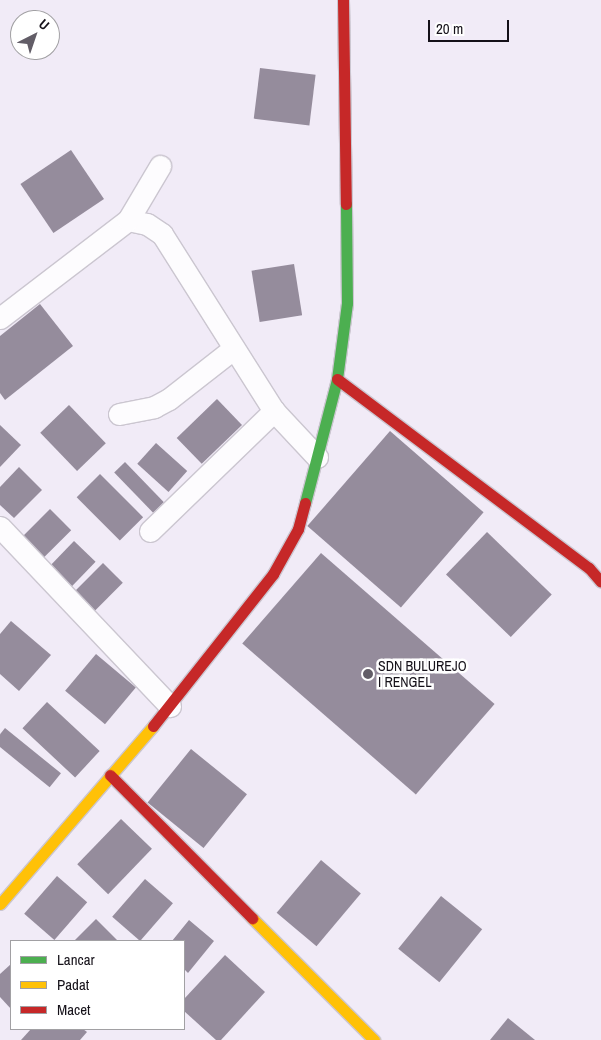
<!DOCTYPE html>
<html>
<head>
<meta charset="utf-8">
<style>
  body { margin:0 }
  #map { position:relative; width:601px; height:1040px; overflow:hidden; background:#f1ebf7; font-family:"Archivo Narrow",sans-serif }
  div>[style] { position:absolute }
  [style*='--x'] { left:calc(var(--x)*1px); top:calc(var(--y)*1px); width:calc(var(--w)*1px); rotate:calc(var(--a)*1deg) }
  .building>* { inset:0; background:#958c9c; transform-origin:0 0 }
  .roads { filter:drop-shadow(1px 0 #cbc6d0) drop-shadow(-1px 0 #cbc6d0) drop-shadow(0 1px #cbc6d0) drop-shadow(0 -1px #cbc6d0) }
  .street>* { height:21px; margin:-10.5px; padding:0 10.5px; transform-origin:10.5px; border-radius:10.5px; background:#fdfcfe }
  .fast>* { height:11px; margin:-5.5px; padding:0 5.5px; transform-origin:5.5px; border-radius:5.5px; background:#4caf50 }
  .slow>* { height:11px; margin:-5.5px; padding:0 5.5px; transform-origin:5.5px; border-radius:5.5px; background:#ffc107 }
  .jam>* { height:11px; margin:-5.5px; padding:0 5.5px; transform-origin:5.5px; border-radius:5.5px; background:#c62828 }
  .dots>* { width:14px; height:14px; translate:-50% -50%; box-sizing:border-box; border:2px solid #fff; border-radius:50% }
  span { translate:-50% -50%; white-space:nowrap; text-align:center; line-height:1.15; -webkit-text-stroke:5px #fff; paint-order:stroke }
  .poi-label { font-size:14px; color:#151119 }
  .left { translate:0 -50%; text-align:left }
  .legend { position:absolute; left:10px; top:940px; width:175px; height:90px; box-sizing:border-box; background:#fff; border:1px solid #a1a0a3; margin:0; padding:6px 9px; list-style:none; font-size:15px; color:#151119 }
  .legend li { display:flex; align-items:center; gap:10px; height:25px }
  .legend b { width:25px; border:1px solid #a1a0a3 }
  .north { position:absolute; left:10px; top:10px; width:50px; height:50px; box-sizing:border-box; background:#fff; border:1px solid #a1a0a3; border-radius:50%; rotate:41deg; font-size:14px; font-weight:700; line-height:20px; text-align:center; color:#151119 }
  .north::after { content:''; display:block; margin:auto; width:18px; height:22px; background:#625d67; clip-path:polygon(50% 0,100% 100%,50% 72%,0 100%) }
  .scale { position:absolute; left:428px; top:20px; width:81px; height:22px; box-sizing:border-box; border:2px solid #151119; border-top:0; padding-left:6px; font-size:15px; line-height:18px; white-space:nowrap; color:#151119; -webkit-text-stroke:4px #fff; paint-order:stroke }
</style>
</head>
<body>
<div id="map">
  <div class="building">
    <i style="left:260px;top:68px;width:56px;height:51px;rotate:7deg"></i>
    <i style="left:71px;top:150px;width:59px;height:61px;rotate:56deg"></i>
    <i style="left:294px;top:264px;width:52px;height:43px;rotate:81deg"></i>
    <i style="clip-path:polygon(40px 304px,73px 346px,5px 400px,0 393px,0 336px)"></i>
    <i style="left:217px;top:399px;width:36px;height:56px;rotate:46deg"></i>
    <i style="left:69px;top:405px;width:53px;height:40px;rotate:46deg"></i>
    <i style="clip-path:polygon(0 425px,21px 445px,0 467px)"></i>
    <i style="left:390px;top:431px;width:124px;height:126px;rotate:41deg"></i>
    <i style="left:156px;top:443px;width:42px;height:28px;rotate:42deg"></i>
    <i style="left:125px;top:462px;width:56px;height:15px;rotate:46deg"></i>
    <i style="clip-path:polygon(19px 467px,42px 490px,14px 518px,0 505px,0 487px)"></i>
    <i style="left:100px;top:474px;width:61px;height:33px;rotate:45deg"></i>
    <i style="left:50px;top:509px;width:30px;height:43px;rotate:45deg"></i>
    <i style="left:487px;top:532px;width:90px;height:59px;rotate:44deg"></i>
    <i style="left:74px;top:541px;width:30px;height:42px;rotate:44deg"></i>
    <i style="left:321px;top:553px;width:230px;height:120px;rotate:41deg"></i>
    <i style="left:103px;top:563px;width:28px;height:43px;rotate:45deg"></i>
    <i style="clip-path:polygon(11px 621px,51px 655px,19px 691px,0 674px,0 634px)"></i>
    <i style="left:96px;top:654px;width:52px;height:48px;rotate:40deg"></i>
    <i style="left:47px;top:702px;width:72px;height:36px;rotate:43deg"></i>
    <i style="left:5px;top:728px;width:72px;height:18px;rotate:39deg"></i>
    <i style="left:191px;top:749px;width:72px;height:69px;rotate:39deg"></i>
    <i style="left:121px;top:819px;width:43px;height:63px;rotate:44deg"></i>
    <i style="left:321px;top:860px;width:52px;height:69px;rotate:40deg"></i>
    <i style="left:57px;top:876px;width:40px;height:50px;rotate:41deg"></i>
    <i style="left:145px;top:879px;width:37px;height:50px;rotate:41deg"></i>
    <i style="left:441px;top:896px;width:53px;height:68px;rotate:39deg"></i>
    <i style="clip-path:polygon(96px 919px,118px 941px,74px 941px)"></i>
    <i style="clip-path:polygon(189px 920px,214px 941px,188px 973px,184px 969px,184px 941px,172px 941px)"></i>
    <i style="clip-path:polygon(225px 955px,265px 992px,221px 1040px,216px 1040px,184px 1011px,184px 999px)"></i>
    <i style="clip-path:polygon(11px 964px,11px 1009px,0 997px,0 974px)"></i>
    <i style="clip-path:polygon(508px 1018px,535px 1040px,490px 1040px)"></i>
    <i style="clip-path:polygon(31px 1029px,83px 1029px,87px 1032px,80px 1040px,21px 1040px)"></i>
  </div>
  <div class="roads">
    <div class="street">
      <i style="--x:128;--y:220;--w:19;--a:12"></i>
      <i style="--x:147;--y:224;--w:18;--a:34"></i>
      <i style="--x:162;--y:234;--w:209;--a:57.7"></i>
      <i style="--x:274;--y:411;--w:63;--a:46.9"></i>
      <i style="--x:0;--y:318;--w:161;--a:-37.4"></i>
      <i style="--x:128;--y:220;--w:63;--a:-59.3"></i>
      <i style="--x:119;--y:414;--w:36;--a:-11"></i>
      <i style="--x:154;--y:407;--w:17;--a:-28"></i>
      <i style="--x:169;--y:399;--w:81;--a:-38"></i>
      <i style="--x:0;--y:527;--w:247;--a:46.5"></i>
      <i style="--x:150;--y:531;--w:173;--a:-44.1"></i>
    </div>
    <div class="fast">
      <i style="--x:305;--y:503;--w:128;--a:-75.5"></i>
      <i style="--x:337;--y:379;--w:77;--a:-82.5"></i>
      <i style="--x:347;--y:303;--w:99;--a:-90.6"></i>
    </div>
    <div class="slow">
      <i style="--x:0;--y:904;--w:235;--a:-49.3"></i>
      <i style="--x:252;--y:918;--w:173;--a:45"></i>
    </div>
    <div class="jam">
      <i style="--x:343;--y:0;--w:204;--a:89.2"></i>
      <i style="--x:337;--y:379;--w:315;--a:36.9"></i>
      <i style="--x:589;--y:568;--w:18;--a:49"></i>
      <i style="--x:153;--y:726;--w:194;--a:-51.7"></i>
      <i style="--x:273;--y:574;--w:51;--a:-60.9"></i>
      <i style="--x:298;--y:529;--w:27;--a:-75"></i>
      <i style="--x:110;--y:775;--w:202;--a:45.2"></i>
    </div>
  </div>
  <div class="dots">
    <i style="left:368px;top:674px;background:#625d67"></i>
  </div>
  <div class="poi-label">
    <span class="left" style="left:378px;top:674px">SDN BULUREJO<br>I RENGEL</span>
  </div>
  <ul class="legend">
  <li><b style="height:6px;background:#4caf50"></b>Lancar</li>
  <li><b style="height:6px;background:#ffc107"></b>Padat</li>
  <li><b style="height:6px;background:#c62828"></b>Macet</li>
  </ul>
  <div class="north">U</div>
  <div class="scale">20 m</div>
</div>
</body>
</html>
